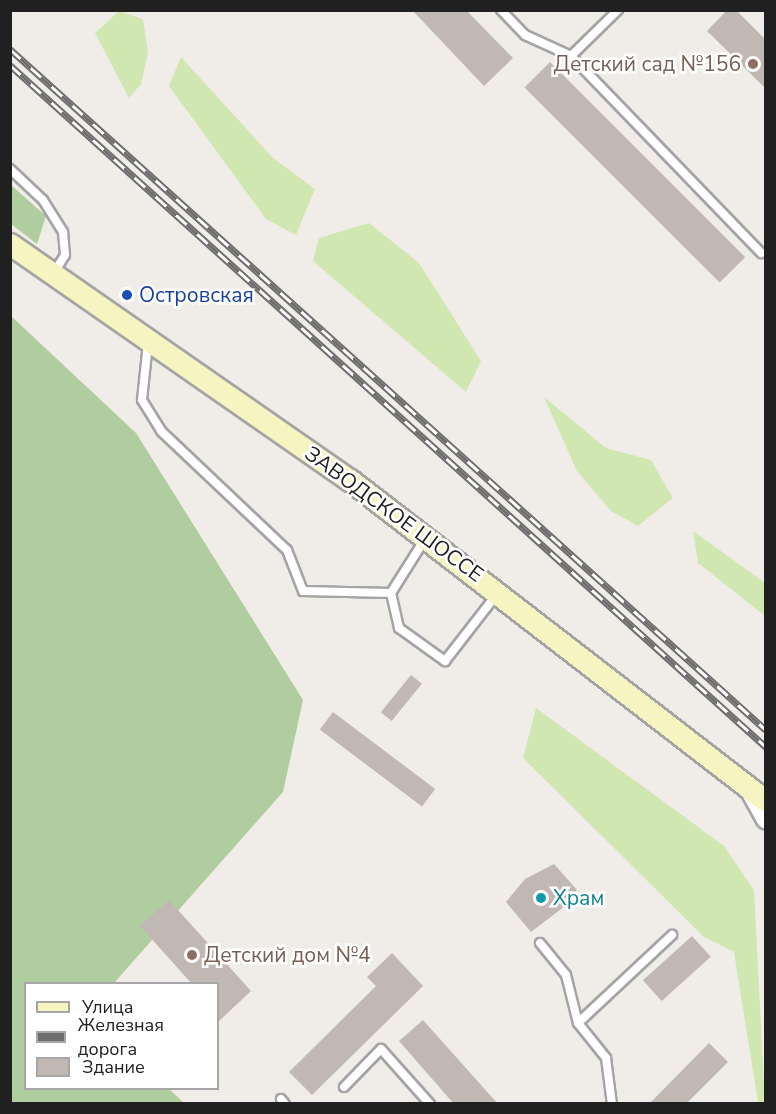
<!DOCTYPE html>
<html>
<head>
<meta charset="utf-8">
<style>
  body { margin:0 }
  #map { position:relative; width:776px; height:1114px; overflow:hidden; background:#f0ede8; font-family:"Nunito Sans",sans-serif }
  div>[style] { position:absolute }
  [style*='--x'] { left:calc(var(--x)*1px); top:calc(var(--y)*1px); width:calc(var(--w)*1px); rotate:calc(var(--a)*1deg) }
  .grass>* { inset:0; background:#d0e7b1 }
  .forest>* { inset:0; background:#b0cd9f }
  .building>* { inset:0; background:#c1b8b4; transform-origin:0 0 }
  .roads { filter:drop-shadow(2px 0 #a4a4a4) drop-shadow(-2px 0 #a4a4a4) drop-shadow(0 2px #a4a4a4) drop-shadow(0 -2px #a4a4a4) }
  .service>* { height:8px; margin:-4px; padding:0 4px; transform-origin:4px; border-radius:4px; background:#fff }
  .tertiary>* { height:18px; margin:-9px; padding:0 9px; transform-origin:9px; border-radius:9px; background:#fff }
  .secondary>* { height:21px; margin:-10.5px; padding:0 10.5px; transform-origin:10.5px; border-radius:10.5px; background:#f6f4c0 }
  .rail>* { height:7px; margin-top:-3.5px; transform-origin:0; background:repeating-linear-gradient(90deg,#fff 0 14px,#6e6e6e 0 28px); box-sizing:border-box; border-block:2px solid #6e6e6e }
  .dots>* { width:16px; height:16px; translate:-50% -50%; box-sizing:border-box; border:3px solid #fff; border-radius:50% }
  span { translate:-50% -50%; white-space:nowrap; text-align:center; line-height:1.15; -webkit-text-stroke:5px #fff; paint-order:stroke }
  .education-label { font-size:21px; color:#785e54 }
  .right { translate:-100% -50%; text-align:right }
  .left { translate:0 -50%; text-align:left }
  .transit-label { font-size:21px; color:#164399 }
  .street-label { font-size:21px; color:#202020 }
  .culture-label { font-size:21px; color:#0d838f }
  .frame { position:absolute; inset:0; border:12px solid #202020; pointer-events:none }
  .legend { position:absolute; left:24px; top:982px; width:195px; height:108px; box-sizing:border-box; background:#fff; border:2px solid #a6a6a6; margin:0; padding:8px 10px; list-style:none; font-size:18px; color:#202020 }
  .legend li { display:flex; align-items:center; gap:12px; height:30px }
  .legend b { width:30px; border:2px solid #a6a6a6 }
</style>
</head>
<body>
<div id="map">
  <div class="grass">
    <i style="clip-path:polygon(119px 11px,143px 19px,148px 53px,141px 84px,129px 98px,95px 33px)"></i>
    <i style="clip-path:polygon(181px 57px,273px 158px,315px 189px,296px 235px,266px 219px,169px 86px)"></i>
    <i style="clip-path:polygon(369px 223px,419px 263px,481px 361px,466px 392px,313px 261px,319px 238px)"></i>
    <i style="clip-path:polygon(544px 397px,606px 448px,651px 460px,673px 498px,638px 526px,611px 511px,577px 471px)"></i>
    <i style="clip-path:polygon(693px 531px,765px 583px,765px 616px,698px 563px)"></i>
    <i style="clip-path:polygon(536px 708px,724px 846px,754px 890px,765px 1103px,758px 1103px,734px 952px,704px 937px,523px 758px)"></i>
  </div>
  <div class="forest">
    <i style="clip-path:polygon(11px 185px,46px 216px,37px 244px,11px 224px)"></i>
    <i style="clip-path:polygon(10px 315px,136px 433px,303px 700px,283px 792px,114px 983px,26px 984px,26px 1088px,169px 1089px,184px 1103px,11px 1103px)"></i>
  </div>
  <div class="building">
    <i style="clip-path:polygon(412px 10px,466px 10px,513px 58px,484px 86px)"></i>
    <i style="clip-path:polygon(727px 10px,736px 10px,765px 39px,765px 88px,707px 31px)"></i>
    <i style="left:550px;top:62px;width:276px;height:36px;rotate:45deg"></i>
    <i style="left:411px;top:675px;width:14px;height:48px;rotate:39deg"></i>
    <i style="left:333px;top:712px;width:128px;height:22px;rotate:37deg"></i>
    <i style="clip-path:polygon(554px 864px,577px 890px,570px 896px,573px 900px,531px 932px,506px 902px,525px 879px)"></i>
    <i style="clip-path:polygon(169px 900px,251px 991px,218px 1022px,218px 984px,192px 984px,140px 926px)"></i>
    <i style="left:692px;top:936px;width:28px;height:66px;rotate:48deg"></i>
    <i style="clip-path:polygon(392px 953px,423px 986px,312px 1095px,289px 1072px,376px 986px,367px 977px)"></i>
    <i style="clip-path:polygon(423px 1020px,498px 1104px,454px 1104px,399px 1041px)"></i>
    <i style="clip-path:polygon(709px 1043px,728px 1062px,686px 1104px,649px 1104px)"></i>
  </div>
  <div class="roads">
    <div class="service">
      <i style="--x:501;--y:10;--w:35;--a:46"></i>
      <i style="--x:525;--y:35;--w:51;--a:24.5"></i>
      <i style="--x:618;--y:10;--w:66;--a:135.6"></i>
      <i style="--x:571;--y:56;--w:274;--a:46"></i>
      <i style="--x:10;--y:169;--w:45;--a:43.2"></i>
      <i style="--x:43;--y:200;--w:38;--a:58"></i>
      <i style="--x:63;--y:232;--w:23;--a:85"></i>
      <i style="--x:65;--y:255;--w:19;--a:122"></i>
      <i style="--x:148;--y:343;--w:57;--a:96"></i>
      <i style="--x:142;--y:400;--w:36;--a:58"></i>
      <i style="--x:161;--y:431;--w:173;--a:43.4"></i>
      <i style="--x:287;--y:550;--w:44;--a:68.7"></i>
      <i style="--x:303;--y:591;--w:88;--a:1.3"></i>
      <i style="--x:391;--y:593;--w:36;--a:77"></i>
      <i style="--x:399;--y:628;--w:57;--a:35.7"></i>
      <i style="--x:445;--y:661;--w:85;--a:-52.2"></i>
      <i style="--x:391;--y:593;--w:64;--a:-57.8"></i>
      <i style="--x:540;--y:943;--w:41;--a:50.9"></i>
      <i style="--x:566;--y:975;--w:49;--a:76"></i>
      <i style="--x:578;--y:1023;--w:45;--a:51.3"></i>
      <i style="--x:606;--y:1058;--w:46;--a:82.6"></i>
      <i style="--x:578;--y:1023;--w:129;--a:-43.1"></i>
      <i style="--x:344;--y:1087;--w:53;--a:-45.8"></i>
      <i style="--x:381;--y:1049;--w:74;--a:48.3"></i>
      <i style="--x:281;--y:1099;--w:6;--a:51"></i>
    </div>
    <div class="tertiary">
      <i style="--x:749;--y:789;--w:35;--a:61"></i>
    </div>
    <div class="secondary">
      <i style="--x:10;--y:244;--w:414;--a:34.8"></i>
      <i style="--x:350;--y:480;--w:525;--a:37.66"></i>
    </div>
  </div>
  <div class="rail">
    <i style="--x:10;--y:49;--w:1017;--a:42.01"></i>
    <i style="--x:10;--y:65;--w:1018;--a:42.05"></i>
  </div>
  <div class="dots">
    <i style="left:753px;top:64px;background:#8d6e63"></i>
    <i style="left:127px;top:295px;background:#1a4fb4"></i>
    <i style="left:541px;top:898px;background:#0f9aa8"></i>
    <i style="left:192px;top:955px;background:#8d6e63"></i>
  </div>
  <div class="education-label">
    <span class="right" style="left:741px;top:64px">Детский сад №156</span>
    <span class="left" style="left:204px;top:955px">Детский дом №4</span>
  </div>
  <div class="transit-label">
    <span class="left" style="left:139px;top:295px">Островская</span>
  </div>
  <div class="street-label">
    <span style="left:394px;top:514px;rotate:36deg">ЗАВОДСКОЕ ШОССЕ</span>
  </div>
  <div class="culture-label">
    <span class="left" style="left:553px;top:898px">Храм</span>
  </div>
  <div class="frame"></div>
  <ul class="legend">
  <li><b style="height:8px;background:#f6f4c0"></b>Улица</li>
  <li><b style="height:8px;background:#6e6e6e"></b>Железная дорога</li>
  <li><b style="height:16px;background:#c1b8b4"></b>Здание</li>
  </ul>
</div>
</body>
</html>
